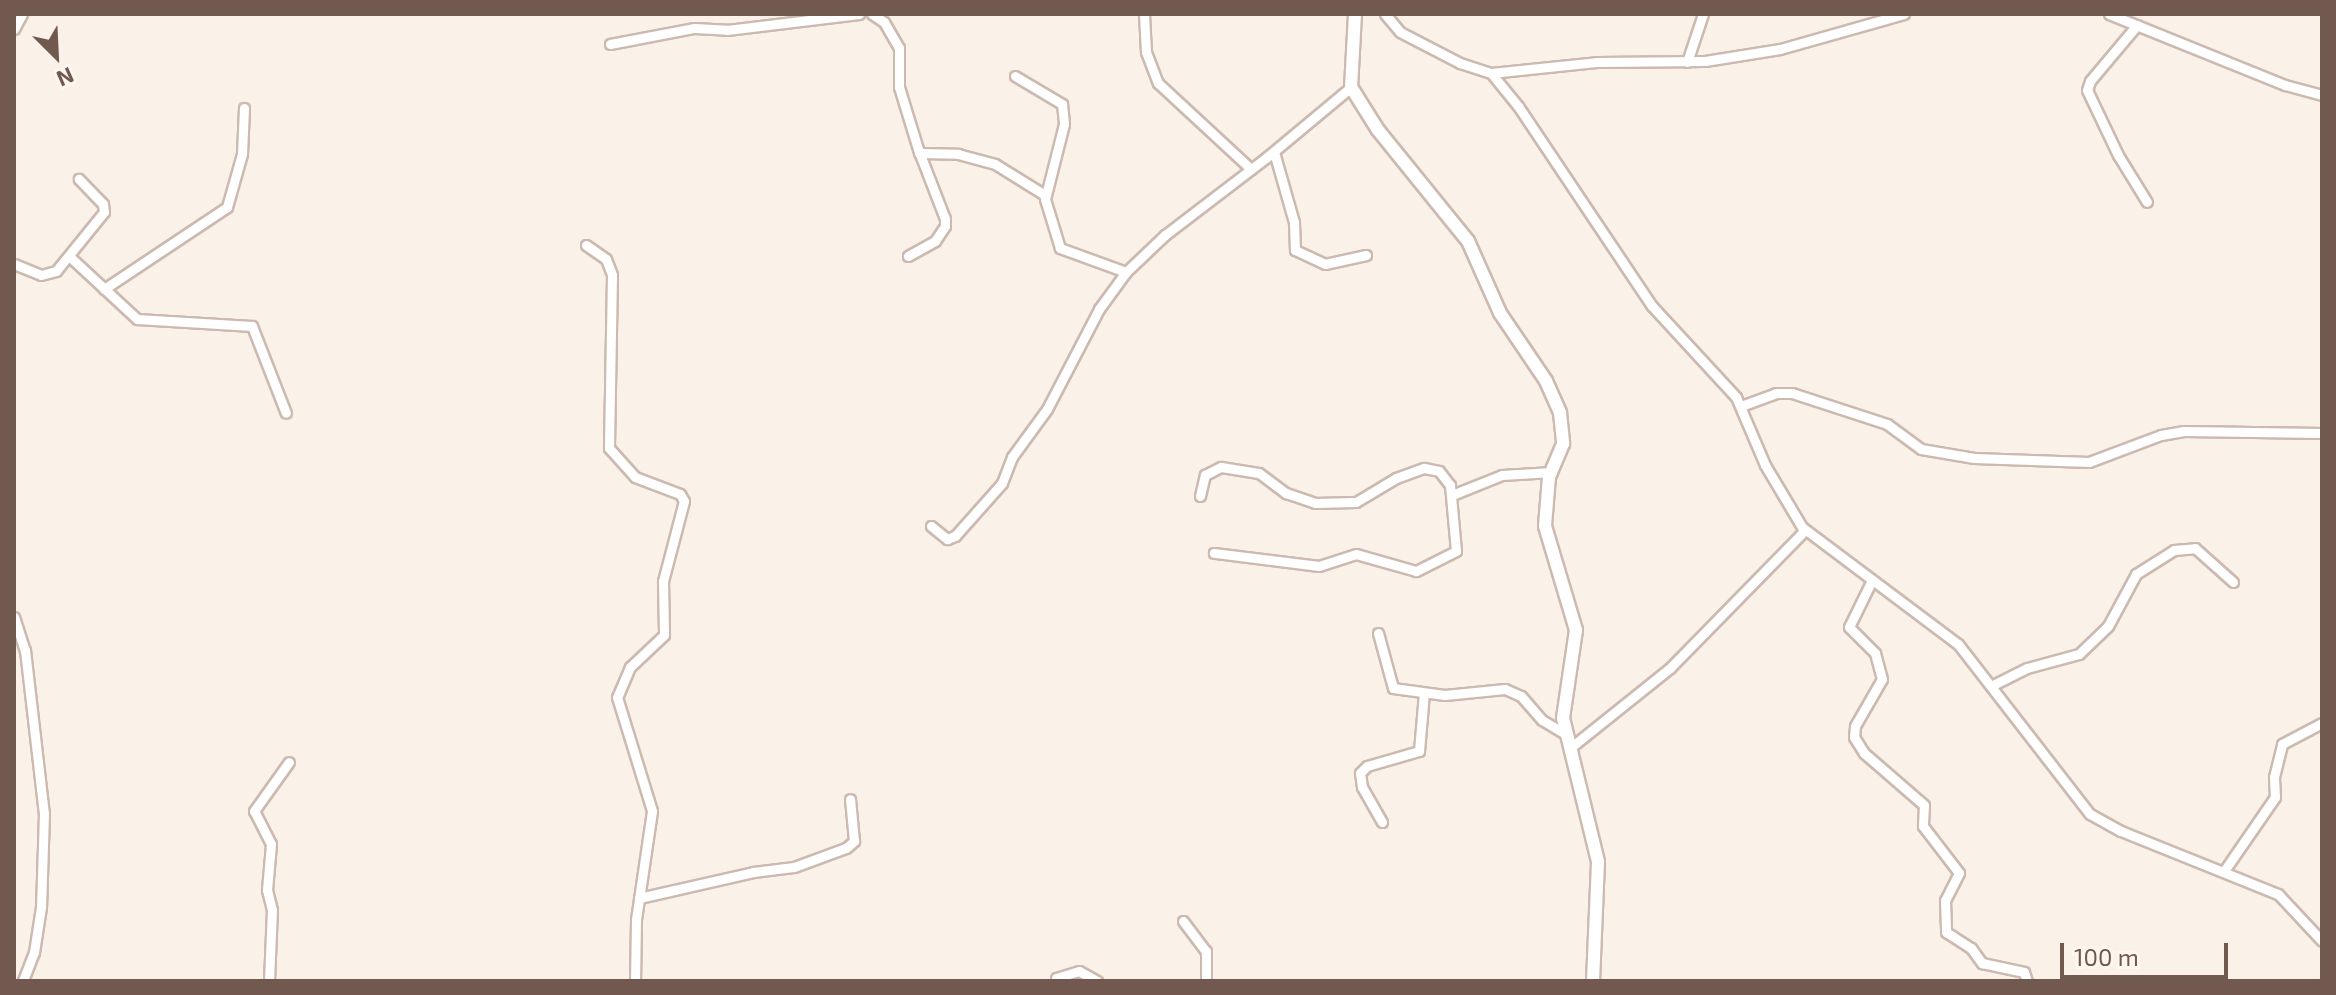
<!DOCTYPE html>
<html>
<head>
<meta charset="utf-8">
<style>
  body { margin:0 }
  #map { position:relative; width:2336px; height:995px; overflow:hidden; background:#faf2e9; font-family:"Exo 2",sans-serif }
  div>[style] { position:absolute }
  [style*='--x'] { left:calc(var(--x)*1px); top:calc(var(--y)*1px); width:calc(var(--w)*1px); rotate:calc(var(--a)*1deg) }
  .roads { filter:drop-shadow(2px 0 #ccbab0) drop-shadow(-2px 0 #ccbab0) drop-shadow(0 2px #ccbab0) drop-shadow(0 -2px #ccbab0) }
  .street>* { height:9px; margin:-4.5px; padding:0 4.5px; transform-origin:4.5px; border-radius:4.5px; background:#fff }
  .secondary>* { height:12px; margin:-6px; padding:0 6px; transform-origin:6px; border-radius:6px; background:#fff }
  span { translate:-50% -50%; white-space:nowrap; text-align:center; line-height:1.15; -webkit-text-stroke:6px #fdf7ef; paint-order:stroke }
  .frame { position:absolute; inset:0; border:16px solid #72594f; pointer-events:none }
  .north { position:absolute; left:16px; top:16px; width:80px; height:80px; -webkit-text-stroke:6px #fdf7ef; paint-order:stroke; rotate:156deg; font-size:22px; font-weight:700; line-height:32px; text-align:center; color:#72594f }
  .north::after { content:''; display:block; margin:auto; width:28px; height:36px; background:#72594f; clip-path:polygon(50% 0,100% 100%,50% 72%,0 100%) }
  .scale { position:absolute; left:2060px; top:943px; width:168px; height:36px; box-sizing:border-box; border:4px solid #72594f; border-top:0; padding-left:10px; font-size:24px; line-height:28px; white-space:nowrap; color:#72594f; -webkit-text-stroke:6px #fdf7ef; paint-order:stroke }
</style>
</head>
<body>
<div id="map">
  <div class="roads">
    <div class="street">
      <i style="--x:872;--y:14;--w:14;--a:34"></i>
      <i style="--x:884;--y:22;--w:30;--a:60"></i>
      <i style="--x:899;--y:48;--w:39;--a:90"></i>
      <i style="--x:899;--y:87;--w:65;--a:73"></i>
      <i style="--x:918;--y:149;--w:75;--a:68.9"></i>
      <i style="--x:945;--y:219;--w:7;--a:90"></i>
      <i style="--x:945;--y:226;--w:18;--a:124"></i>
      <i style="--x:935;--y:241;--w:31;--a:151"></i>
      <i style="--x:1144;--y:14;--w:38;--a:87"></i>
      <i style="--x:1146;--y:52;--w:33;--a:69"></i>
      <i style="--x:1158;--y:83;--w:127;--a:42.8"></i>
      <i style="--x:1385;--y:14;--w:23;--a:50"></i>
      <i style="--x:1400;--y:32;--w:68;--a:27.3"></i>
      <i style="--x:1460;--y:63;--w:33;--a:18"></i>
      <i style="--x:1491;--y:73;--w:108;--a:-5.9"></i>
      <i style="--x:1598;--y:62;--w:107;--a:-0.5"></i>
      <i style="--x:1705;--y:61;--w:76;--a:-9.1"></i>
      <i style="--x:1780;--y:49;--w:129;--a:-15.8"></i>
      <i style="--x:2109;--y:14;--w:190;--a:22"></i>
      <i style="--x:2285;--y:85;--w:38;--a:15"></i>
      <i style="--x:2137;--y:25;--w:73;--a:130"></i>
      <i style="--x:2090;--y:81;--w:9;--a:108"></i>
      <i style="--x:2087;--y:90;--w:72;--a:64.5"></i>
      <i style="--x:2118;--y:155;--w:55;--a:58.3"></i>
      <i style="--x:14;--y:29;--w:17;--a:-62"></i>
      <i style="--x:610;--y:44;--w:86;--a:-10.8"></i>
      <i style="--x:694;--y:28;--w:33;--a:3"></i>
      <i style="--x:727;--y:30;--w:133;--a:-6.9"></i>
      <i style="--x:1687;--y:62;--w:51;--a:-71.6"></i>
      <i style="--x:1491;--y:73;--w:43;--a:50.7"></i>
      <i style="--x:1518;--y:106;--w:241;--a:56.2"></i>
      <i style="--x:1652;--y:306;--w:124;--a:47.3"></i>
      <i style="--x:1736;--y:397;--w:74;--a:66.9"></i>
      <i style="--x:1765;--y:465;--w:72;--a:59.2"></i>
      <i style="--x:1802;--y:527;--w:195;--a:36.9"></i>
      <i style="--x:1958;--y:644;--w:215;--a:52.2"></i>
      <i style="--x:2090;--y:814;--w:35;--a:29"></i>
      <i style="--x:2121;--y:831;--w:169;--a:21.9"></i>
      <i style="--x:2278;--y:894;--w:64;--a:46.9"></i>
      <i style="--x:1015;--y:76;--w:55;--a:30.8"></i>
      <i style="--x:1062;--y:104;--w:20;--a:84"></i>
      <i style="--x:1064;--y:124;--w:77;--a:104.2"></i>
      <i style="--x:1045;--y:199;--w:51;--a:73"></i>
      <i style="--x:1060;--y:248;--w:70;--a:20"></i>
      <i style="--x:1274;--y:152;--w:73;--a:74.1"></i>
      <i style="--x:1294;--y:222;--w:28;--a:88"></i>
      <i style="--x:1295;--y:250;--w:33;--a:25"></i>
      <i style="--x:1325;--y:264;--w:42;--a:-12.4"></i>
      <i style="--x:919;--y:153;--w:39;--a:1"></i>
      <i style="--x:958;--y:154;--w:38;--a:15"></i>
      <i style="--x:995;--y:164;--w:59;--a:31.8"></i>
      <i style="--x:586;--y:245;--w:24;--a:35"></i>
      <i style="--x:606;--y:259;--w:17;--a:69"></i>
      <i style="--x:612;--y:275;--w:173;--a:91"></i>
      <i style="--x:609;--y:448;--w:39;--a:48"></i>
      <i style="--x:635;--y:477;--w:48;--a:20.7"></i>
      <i style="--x:680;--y:494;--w:8;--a:60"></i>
      <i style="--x:684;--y:501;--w:83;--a:104.7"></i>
      <i style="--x:663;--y:581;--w:54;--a:88.9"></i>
      <i style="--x:664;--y:635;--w:47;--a:136.7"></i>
      <i style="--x:630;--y:667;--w:33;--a:113"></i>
      <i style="--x:617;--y:697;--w:119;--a:72.9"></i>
      <i style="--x:652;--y:811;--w:110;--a:98.4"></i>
      <i style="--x:636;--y:920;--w:61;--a:90.9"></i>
      <i style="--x:69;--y:256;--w:93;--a:42.8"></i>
      <i style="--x:137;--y:319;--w:115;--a:3.5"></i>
      <i style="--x:252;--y:326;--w:93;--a:68.7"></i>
      <i style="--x:14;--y:264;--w:29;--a:22"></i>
      <i style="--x:41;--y:275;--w:16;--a:-15"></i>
      <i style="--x:56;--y:271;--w:76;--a:-50.9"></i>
      <i style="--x:104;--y:212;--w:8;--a:-97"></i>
      <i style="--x:103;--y:204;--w:35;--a:-134"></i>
      <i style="--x:104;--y:289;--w:148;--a:-33.7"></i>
      <i style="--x:227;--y:207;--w:55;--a:-74.2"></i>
      <i style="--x:242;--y:154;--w:46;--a:-87.5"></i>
      <i style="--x:1741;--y:406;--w:37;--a:-20"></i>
      <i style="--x:1776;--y:393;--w:16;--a:0"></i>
      <i style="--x:1792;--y:393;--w:100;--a:18.1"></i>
      <i style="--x:1887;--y:424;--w:42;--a:36.3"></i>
      <i style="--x:1921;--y:449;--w:54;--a:9.6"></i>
      <i style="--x:1974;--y:458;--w:115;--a:2"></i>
      <i style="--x:2089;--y:462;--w:77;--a:-20.6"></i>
      <i style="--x:2161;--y:435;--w:23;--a:-10"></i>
      <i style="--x:2184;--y:431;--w:138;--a:0.8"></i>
      <i style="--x:1452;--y:495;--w:54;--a:-21.8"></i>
      <i style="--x:1502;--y:475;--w:50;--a:-3.4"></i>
      <i style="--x:1200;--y:496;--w:22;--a:-77"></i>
      <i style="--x:1205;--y:475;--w:18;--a:-27"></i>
      <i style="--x:1221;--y:467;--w:38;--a:9"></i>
      <i style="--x:1259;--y:473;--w:34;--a:37"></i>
      <i style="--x:1286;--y:493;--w:31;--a:19"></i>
      <i style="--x:1315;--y:503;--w:41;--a:-1.4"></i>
      <i style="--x:1356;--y:502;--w:47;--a:-31"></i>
      <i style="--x:1396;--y:478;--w:30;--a:-20"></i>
      <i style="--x:1424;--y:468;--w:15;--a:11"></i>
      <i style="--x:1439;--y:471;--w:18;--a:52"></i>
      <i style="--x:1450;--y:485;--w:66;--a:84.8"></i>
      <i style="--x:1456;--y:551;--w:45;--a:153.4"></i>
      <i style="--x:1416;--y:571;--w:62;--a:-164.2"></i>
      <i style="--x:1356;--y:554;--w:39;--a:162"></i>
      <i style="--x:1319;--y:566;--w:106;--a:-172.9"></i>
      <i style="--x:931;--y:526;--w:21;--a:39"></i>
      <i style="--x:947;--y:539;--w:9;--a:-21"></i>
      <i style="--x:955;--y:536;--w:71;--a:-48.4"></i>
      <i style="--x:1002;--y:483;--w:28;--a:-69"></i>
      <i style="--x:1012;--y:457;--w:59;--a:-53.9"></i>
      <i style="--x:1047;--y:409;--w:113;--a:-62.5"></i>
      <i style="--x:1099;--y:309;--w:46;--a:-53.9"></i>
      <i style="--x:1126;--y:272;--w:54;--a:-43.5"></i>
      <i style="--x:1165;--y:235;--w:128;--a:-37.4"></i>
      <i style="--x:1267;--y:157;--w:109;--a:-39.8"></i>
      <i style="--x:1872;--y:580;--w:52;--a:116.1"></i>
      <i style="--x:1849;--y:627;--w:37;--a:45"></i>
      <i style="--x:1875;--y:653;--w:27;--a:75"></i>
      <i style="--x:1882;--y:679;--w:54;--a:119.9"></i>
      <i style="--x:1855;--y:726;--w:11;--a:95"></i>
      <i style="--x:1854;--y:737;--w:19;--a:58"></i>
      <i style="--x:1864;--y:753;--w:79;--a:40.9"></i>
      <i style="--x:1924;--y:805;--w:21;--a:93"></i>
      <i style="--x:1923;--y:826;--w:59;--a:52.5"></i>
      <i style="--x:1959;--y:873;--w:30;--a:117"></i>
      <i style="--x:1945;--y:900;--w:32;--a:88"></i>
      <i style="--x:1946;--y:932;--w:30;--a:33"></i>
      <i style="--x:1971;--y:948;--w:19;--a:54"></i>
      <i style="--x:1982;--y:963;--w:43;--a:12.1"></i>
      <i style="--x:2024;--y:972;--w:9;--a:72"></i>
      <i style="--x:14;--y:617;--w:35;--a:72"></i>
      <i style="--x:25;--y:650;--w:164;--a:83.4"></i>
      <i style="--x:44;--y:813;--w:94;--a:91.8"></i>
      <i style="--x:41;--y:907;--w:46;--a:98.8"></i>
      <i style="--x:34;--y:952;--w:31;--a:111"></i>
      <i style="--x:1378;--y:633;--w:57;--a:74.7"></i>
      <i style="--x:1393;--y:688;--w:52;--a:7.7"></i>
      <i style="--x:1445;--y:695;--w:60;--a:-5.7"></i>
      <i style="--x:1505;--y:689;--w:17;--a:24"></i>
      <i style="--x:1521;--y:696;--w:32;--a:49"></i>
      <i style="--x:1542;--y:720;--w:29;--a:31"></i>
      <i style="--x:1991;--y:686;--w:40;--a:-26.6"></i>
      <i style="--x:2027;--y:668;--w:54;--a:-15.1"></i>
      <i style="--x:2079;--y:654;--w:40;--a:-44"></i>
      <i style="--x:2108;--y:626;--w:59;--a:-61.7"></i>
      <i style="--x:2136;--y:574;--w:45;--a:-32.3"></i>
      <i style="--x:2174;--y:550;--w:21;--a:-5"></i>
      <i style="--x:2195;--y:548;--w:51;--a:41.8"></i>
      <i style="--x:1570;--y:748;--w:128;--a:-38.7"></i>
      <i style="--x:1670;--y:668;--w:193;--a:-45.6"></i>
      <i style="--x:1382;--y:822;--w:40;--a:-119.7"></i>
      <i style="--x:1362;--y:787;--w:14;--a:-98"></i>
      <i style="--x:1360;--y:773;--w:10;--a:-45"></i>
      <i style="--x:1367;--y:766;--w:54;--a:-16.1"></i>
      <i style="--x:1419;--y:751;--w:58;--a:-85.1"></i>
      <i style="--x:2224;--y:871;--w:90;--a:-55.4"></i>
      <i style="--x:2275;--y:797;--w:20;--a:-93"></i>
      <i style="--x:2274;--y:777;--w:34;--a:-76"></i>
      <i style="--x:2282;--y:744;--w:45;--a:-27.7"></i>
      <i style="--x:639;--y:898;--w:117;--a:-12.8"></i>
      <i style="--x:753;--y:872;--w:41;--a:-7"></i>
      <i style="--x:794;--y:867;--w:55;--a:-20.1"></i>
      <i style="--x:846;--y:848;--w:11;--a:-41"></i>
      <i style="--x:854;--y:841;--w:42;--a:-95.4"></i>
      <i style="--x:1183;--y:921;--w:38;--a:53"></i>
      <i style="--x:1206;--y:951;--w:30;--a:90"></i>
      <i style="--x:1056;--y:978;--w:24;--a:-17"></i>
      <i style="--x:1079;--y:971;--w:21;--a:29"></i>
      <i style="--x:269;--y:981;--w:71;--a:-87.6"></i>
      <i style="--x:272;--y:910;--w:21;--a:-104"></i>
      <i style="--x:267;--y:890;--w:46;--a:-85"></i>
      <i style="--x:271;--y:844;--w:37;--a:-117"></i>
      <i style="--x:254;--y:811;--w:60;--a:-54.5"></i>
    </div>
    <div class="secondary">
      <i style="--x:1355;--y:14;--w:73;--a:93.1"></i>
      <i style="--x:1351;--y:87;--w:51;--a:57.9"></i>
      <i style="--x:1378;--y:130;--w:143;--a:51"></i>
      <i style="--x:1468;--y:241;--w:79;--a:66"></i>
      <i style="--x:1500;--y:313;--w:82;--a:55.9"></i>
      <i style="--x:1546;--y:381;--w:35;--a:66"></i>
      <i style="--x:1560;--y:413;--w:31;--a:84"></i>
      <i style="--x:1563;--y:444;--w:36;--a:113"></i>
      <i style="--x:1549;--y:477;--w:49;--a:94.7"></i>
      <i style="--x:1545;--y:526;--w:109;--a:73.4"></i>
      <i style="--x:1576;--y:630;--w:89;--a:98.4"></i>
      <i style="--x:1563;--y:718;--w:148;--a:76.3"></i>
      <i style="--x:1598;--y:862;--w:119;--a:92.4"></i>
    </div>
  </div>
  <div class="frame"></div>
  <div class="north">N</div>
  <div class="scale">100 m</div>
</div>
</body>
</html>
